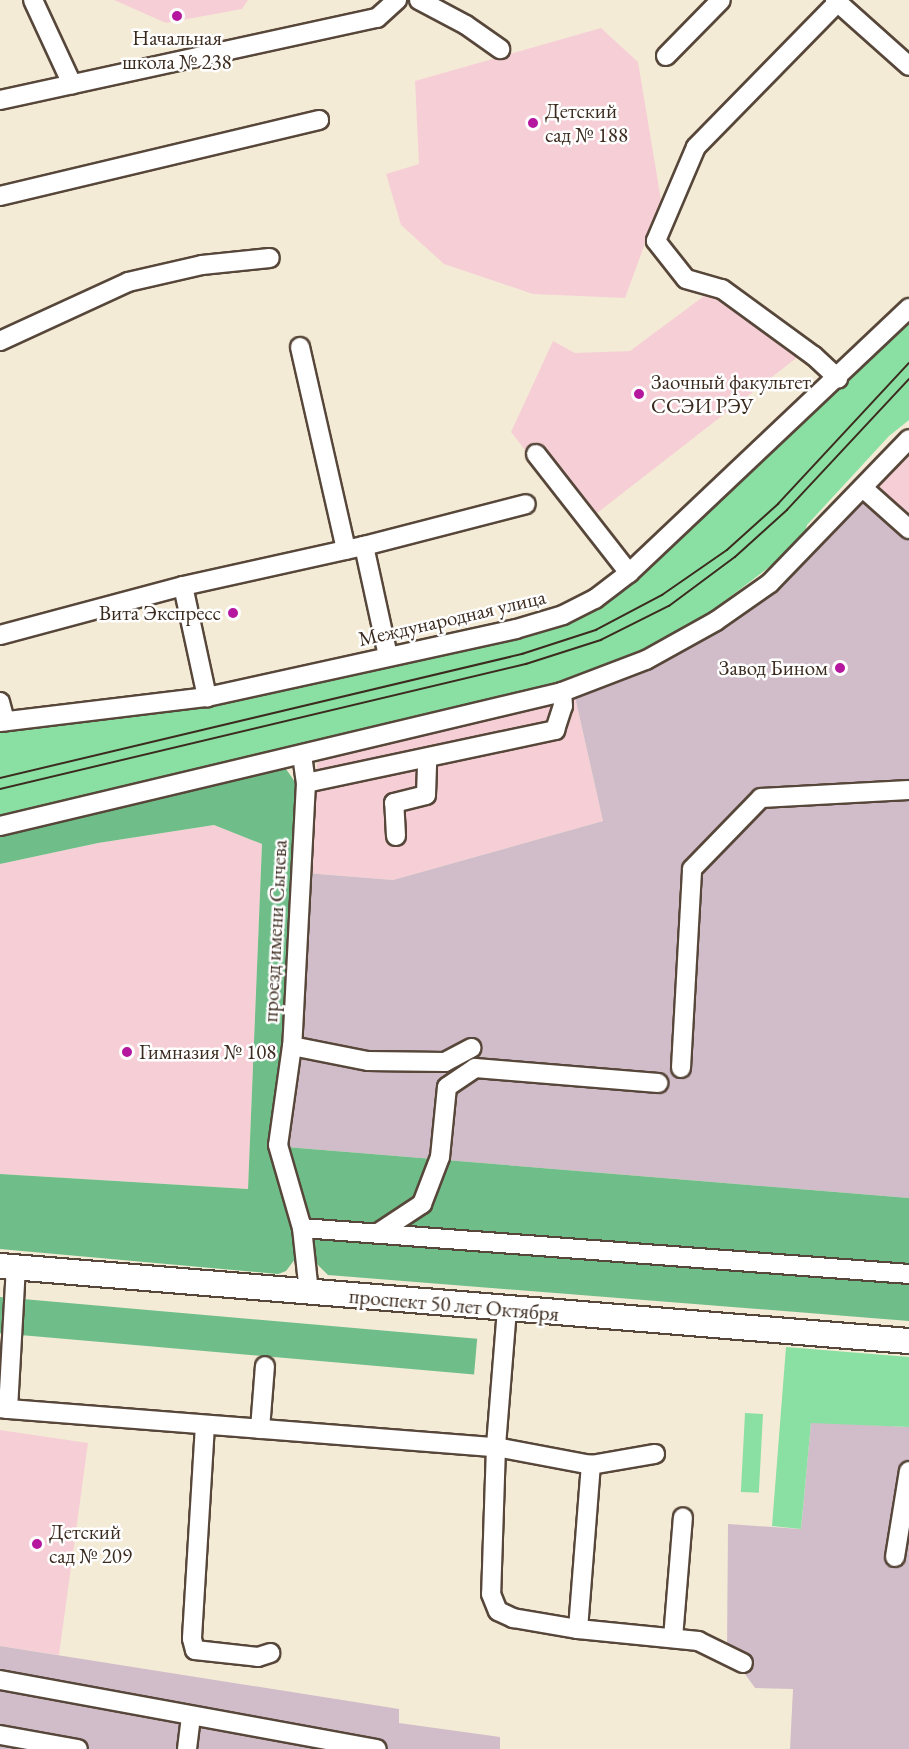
<!DOCTYPE html>
<html>
<head>
<meta charset="utf-8">
<style>
  body { margin:0 }
  #map { position:relative; width:909px; height:1749px; overflow:hidden; background:#f4ebd6; font-family:"EB Garamond",serif }
  div>[style] { position:absolute }
  [style*='--x'] { left:calc(var(--x)*1px); top:calc(var(--y)*1px); width:calc(var(--w)*1px); rotate:calc(var(--a)*1deg) }
  .built>* { inset:0; background:#f6cfd6 }
  .industrial>* { inset:0; background:#d1bdc9 }
  .green>* { inset:0; background:#8ae0a3; transform-origin:0 0 }
  .forest>* { inset:0; background:#6fbe89; transform-origin:0 0 }
  .roads { filter:drop-shadow(2px 0 #57473a) drop-shadow(-2px 0 #57473a) drop-shadow(0 2px #57473a) drop-shadow(0 -2px #57473a) }
  .minor>* { height:18px; margin:-9px; padding:0 9px; transform-origin:9px; border-radius:9px; background:#fff }
  .major>* { height:24px; margin:-12px; padding:0 12px; transform-origin:12px; border-radius:12px; background:#fff }
  .tram>* { height:1.5px; margin:-0.75px; padding:0 0.75px; transform-origin:0.75px; border-radius:0.75px; background:#3b2a1e }
  .dots>* { width:16px; height:16px; translate:-50% -50%; box-sizing:border-box; border:3px solid #fff; border-radius:50% }
  span { translate:-50% -50%; white-space:nowrap; text-align:center; line-height:1.15; -webkit-text-stroke:5px #fff; paint-order:stroke }
  .poi-label { font-size:21px; color:#3b2a1e }
  .left { translate:0 -50%; text-align:left }
  .right { translate:-100% -50%; text-align:right }
  .street-label { font-size:21px; color:#3b2a1e }
</style>
</head>
<body>
<div id="map">
  <div class="built">
    <i style="clip-path:polygon(114px 0,248px 0,242px 9px,166px 23px)"></i>
    <i style="clip-path:polygon(601px 28px,638px 62px,661px 200px,625px 298px,533px 294px,444px 264px,401px 225px,386px 174px,419px 164px,415px 81px)"></i>
    <i style="clip-path:polygon(704px 296px,719px 300px,799px 356px,583px 524px,511px 432px,553px 341px,575px 353px,630px 351px)"></i>
    <i style="clip-path:polygon(909px 453px,909px 540px,864px 502px)"></i>
    <i style="clip-path:polygon(575px 697px,603px 821px,393px 880px,306px 873px,317px 763px,329px 756px)"></i>
    <i style="clip-path:polygon(214px 825px,262px 844px,248px 1189px,0 1174px,0 864px,98px 843px)"></i>
    <i style="clip-path:polygon(0 1430px,88px 1443px,59px 1655px,0 1646px)"></i>
  </div>
  <div class="industrial">
    <i style="clip-path:polygon(864px 502px,909px 540px,909px 1198px,286px 1147px,306px 873px,393px 880px,603px 821px,575px 697px,631px 677px,721px 631px,776px 591px)"></i>
    <i style="clip-path:polygon(811px 1422px,909px 1427px,909px 1749px,790px 1749px,793px 1689px,755px 1688px,727px 1649px,728px 1524px,801px 1529px)"></i>
    <i style="clip-path:polygon(0 1646px,399px 1709px,399px 1723px,500px 1737px,500px 1749px,0 1749px)"></i>
  </div>
  <div class="green">
    <i style="clip-path:polygon(909px 321px,909px 420px,889px 436px,807px 525px,803px 539px,785px 555px,709px 613px,650px 647px,553px 686px,0 820px,0 731px,206px 707px,517px 639px,565px 626px,601px 607px,637px 579px)"></i>
    <i style="clip-path:polygon(786px 1347px,909px 1357px,909px 1427px,811px 1423px,801px 1529px,772px 1526px)"></i>
    <i style="left:745px;top:1413px;width:18px;height:79px;rotate:3deg"></i>
  </div>
  <div class="forest">
    <i style="clip-path:polygon(275px 767px,286px 769px,295px 782px,299px 831px,286px 1045px,273px 1150px,292px 1221px,295px 1259px,286px 1271px,278px 1274px,0 1249px,0 1174px,248px 1189px,262px 844px,214px 825px,98px 843px,0 864px,0 834px)"></i>
    <i style="clip-path:polygon(286px 1147px,909px 1198px,909px 1321px,328px 1275px,312px 1259px,309px 1218px)"></i>
    <i style="left:0;top:1297px;width:479px;height:36px;rotate:5deg"></i>
  </div>
  <div class="roads">
    <div class="minor">
      <i style="--x:33;--y:0;--w:93;--a:65.1"></i>
      <i style="--x:419;--y:0;--w:53;--a:28"></i>
      <i style="--x:466;--y:25;--w:42;--a:35.2"></i>
      <i style="--x:835;--y:0;--w:99;--a:41.7"></i>
      <i style="--x:838;--y:2;--w:203;--a:134.4"></i>
      <i style="--x:696;--y:147;--w:102;--a:113.1"></i>
      <i style="--x:656;--y:241;--w:48;--a:51.7"></i>
      <i style="--x:686;--y:279;--w:37;--a:16"></i>
      <i style="--x:722;--y:289;--w:114;--a:36.1"></i>
      <i style="--x:814;--y:356;--w:33;--a:43"></i>
      <i style="--x:666;--y:56;--w:78;--a:-45.5"></i>
      <i style="--x:0;--y:100;--w:386;--a:-12.3"></i>
      <i style="--x:377;--y:18;--w:27;--a:-42"></i>
      <i style="--x:0;--y:196;--w:328;--a:-13.4"></i>
      <i style="--x:0;--y:341;--w:141;--a:-24.7"></i>
      <i style="--x:128;--y:282;--w:76;--a:-12.9"></i>
      <i style="--x:202;--y:265;--w:68;--a:-5.9"></i>
      <i style="--x:300;--y:347;--w:208;--a:77.2"></i>
      <i style="--x:536;--y:454;--w:151;--a:52"></i>
      <i style="--x:863;--y:488;--w:62;--a:41.7"></i>
      <i style="--x:364;--y:546;--w:113;--a:77.7"></i>
      <i style="--x:183;--y:586;--w:114;--a:77.8"></i>
      <i style="--x:0;--y:635;--w:189;--a:-15"></i>
      <i style="--x:183;--y:586;--w:185;--a:-12.5"></i>
      <i style="--x:364;--y:546;--w:167;--a:-14.5"></i>
      <i style="--x:0;--y:702;--w:20;--a:75"></i>
      <i style="--x:0;--y:722;--w:209;--a:-6.9"></i>
      <i style="--x:207;--y:697;--w:316;--a:-12.4"></i>
      <i style="--x:516;--y:629;--w:49;--a:-16.6"></i>
      <i style="--x:563;--y:615;--w:36;--a:-27"></i>
      <i style="--x:595;--y:599;--w:43;--a:-37.4"></i>
      <i style="--x:629;--y:573;--w:386;--a:-43.4"></i>
      <i style="--x:302;--y:755;--w:28;--a:82"></i>
      <i style="--x:306;--y:783;--w:263;--a:93"></i>
      <i style="--x:292;--y:1046;--w:100;--a:98"></i>
      <i style="--x:278;--y:1145;--w:86;--a:73.9"></i>
      <i style="--x:302;--y:1228;--w:64;--a:83.8"></i>
      <i style="--x:306;--y:783;--w:255;--a:-12"></i>
      <i style="--x:555;--y:730;--w:25;--a:-72"></i>
      <i style="--x:563;--y:706;--w:14;--a:-94"></i>
      <i style="--x:0;--y:826;--w:578;--a:-13.41"></i>
      <i style="--x:562;--y:692;--w:90;--a:-20.9"></i>
      <i style="--x:646;--y:660;--w:80;--a:-29.1"></i>
      <i style="--x:716;--y:621;--w:66;--a:-35.1"></i>
      <i style="--x:770;--y:583;--w:200;--a:-46"></i>
      <i style="--x:396;--y:836;--w:33;--a:-93"></i>
      <i style="--x:394;--y:803;--w:33;--a:-14"></i>
      <i style="--x:426;--y:795;--w:35;--a:-88"></i>
      <i style="--x:292;--y:1046;--w:77;--a:11.2"></i>
      <i style="--x:368;--y:1061;--w:77;--a:0.7"></i>
      <i style="--x:445;--y:1062;--w:30;--a:-28"></i>
      <i style="--x:681;--y:1068;--w:199;--a:-86.8"></i>
      <i style="--x:692;--y:869;--w:99;--a:-45.8"></i>
      <i style="--x:761;--y:798;--w:148;--a:-3.1"></i>
      <i style="--x:302;--y:1228;--w:609;--a:4.33"></i>
      <i style="--x:378;--y:1233;--w:53;--a:-33.4"></i>
      <i style="--x:422;--y:1204;--w:50;--a:-69"></i>
      <i style="--x:440;--y:1157;--w:70;--a:-84.3"></i>
      <i style="--x:447;--y:1087;--w:34;--a:-34"></i>
      <i style="--x:475;--y:1068;--w:184;--a:4.7"></i>
      <i style="--x:507;--y:1309;--w:138;--a:94.6"></i>
      <i style="--x:496;--y:1447;--w:147;--a:91.9"></i>
      <i style="--x:491;--y:1594;--w:18;--a:68"></i>
      <i style="--x:498;--y:1611;--w:17;--a:25"></i>
      <i style="--x:513;--y:1618;--w:66;--a:9.6"></i>
      <i style="--x:578;--y:1629;--w:121;--a:5.7"></i>
      <i style="--x:698;--y:1641;--w:50;--a:26.1"></i>
      <i style="--x:0;--y:1408;--w:8;--a:7"></i>
      <i style="--x:8;--y:1409;--w:142;--a:-86.8"></i>
      <i style="--x:8;--y:1409;--w:489;--a:4.5"></i>
      <i style="--x:496;--y:1447;--w:97;--a:10.7"></i>
      <i style="--x:591;--y:1465;--w:65;--a:-9.8"></i>
      <i style="--x:205;--y:1425;--w:214;--a:93.5"></i>
      <i style="--x:192;--y:1639;--w:11;--a:75"></i>
      <i style="--x:195;--y:1650;--w:63;--a:6.3"></i>
      <i style="--x:258;--y:1657;--w:13;--a:-18"></i>
      <i style="--x:260;--y:1429;--w:63;--a:-85.5"></i>
      <i style="--x:895;--y:1557;--w:87;--a:-80.8"></i>
      <i style="--x:578;--y:1629;--w:165;--a:-85.5"></i>
      <i style="--x:673;--y:1638;--w:121;--a:-85.3"></i>
      <i style="--x:0;--y:1680;--w:383;--a:10.4"></i>
      <i style="--x:0;--y:1735;--w:79;--a:10.2"></i>
      <i style="--x:187;--y:1749;--w:32;--a:-83"></i>
    </div>
    <div class="major">
      <i style="--x:0;--y:1266;--w:912;--a:4.72"></i>
    </div>
  </div>
  <div class="tram">
    <i style="--x:0;--y:778;--w:537;--a:-13.36"></i>
    <i style="--x:522;--y:654;--w:78;--a:-18"></i>
    <i style="--x:596;--y:630;--w:75;--a:-27.9"></i>
    <i style="--x:662;--y:595;--w:79;--a:-34.7"></i>
    <i style="--x:727;--y:550;--w:69;--a:-42"></i>
    <i style="--x:778;--y:504;--w:192;--a:-47.1"></i>
    <i style="--x:0;--y:789;--w:541;--a:-13.37"></i>
    <i style="--x:526;--y:664;--w:79;--a:-17.7"></i>
    <i style="--x:601;--y:640;--w:76;--a:-26.6"></i>
    <i style="--x:669;--y:606;--w:82;--a:-36.6"></i>
    <i style="--x:735;--y:557;--w:70;--a:-42.1"></i>
    <i style="--x:787;--y:510;--w:179;--a:-47"></i>
  </div>
  <div class="dots">
    <i style="left:177px;top:16px;background:#b5179e"></i>
    <i style="left:533px;top:123px;background:#b5179e"></i>
    <i style="left:639px;top:394px;background:#b5179e"></i>
    <i style="left:233px;top:613px;background:#b5179e"></i>
    <i style="left:840px;top:668px;background:#b5179e"></i>
    <i style="left:127px;top:1052px;background:#b5179e"></i>
    <i style="left:37px;top:1544px;background:#b5179e"></i>
  </div>
  <div class="poi-label">
    <span style="left:177px;top:50px">Начальная<br>школа № 238</span>
    <span class="left" style="left:545px;top:123px">Детский<br>сад № 188</span>
    <span class="left" style="left:651px;top:394px">Заочный факультет<br>ССЭИ РЭУ</span>
    <span class="right" style="left:221px;top:613px">Вита Экспресс</span>
    <span class="right" style="left:828px;top:668px">Завод Бином</span>
    <span class="left" style="left:139px;top:1052px">Гимназия № 108</span>
    <span class="left" style="left:49px;top:1544px">Детский<br>сад № 209</span>
  </div>
  <div class="street-label">
    <span style="left:452px;top:618px;rotate:-13deg">Международная улица</span>
    <span style="left:275px;top:931px;rotate:-87deg">проезд имени Сычева</span>
    <span style="left:454px;top:1305px;rotate:5deg">проспект 50 лет Октября</span>
  </div>
</div>
</body>
</html>
